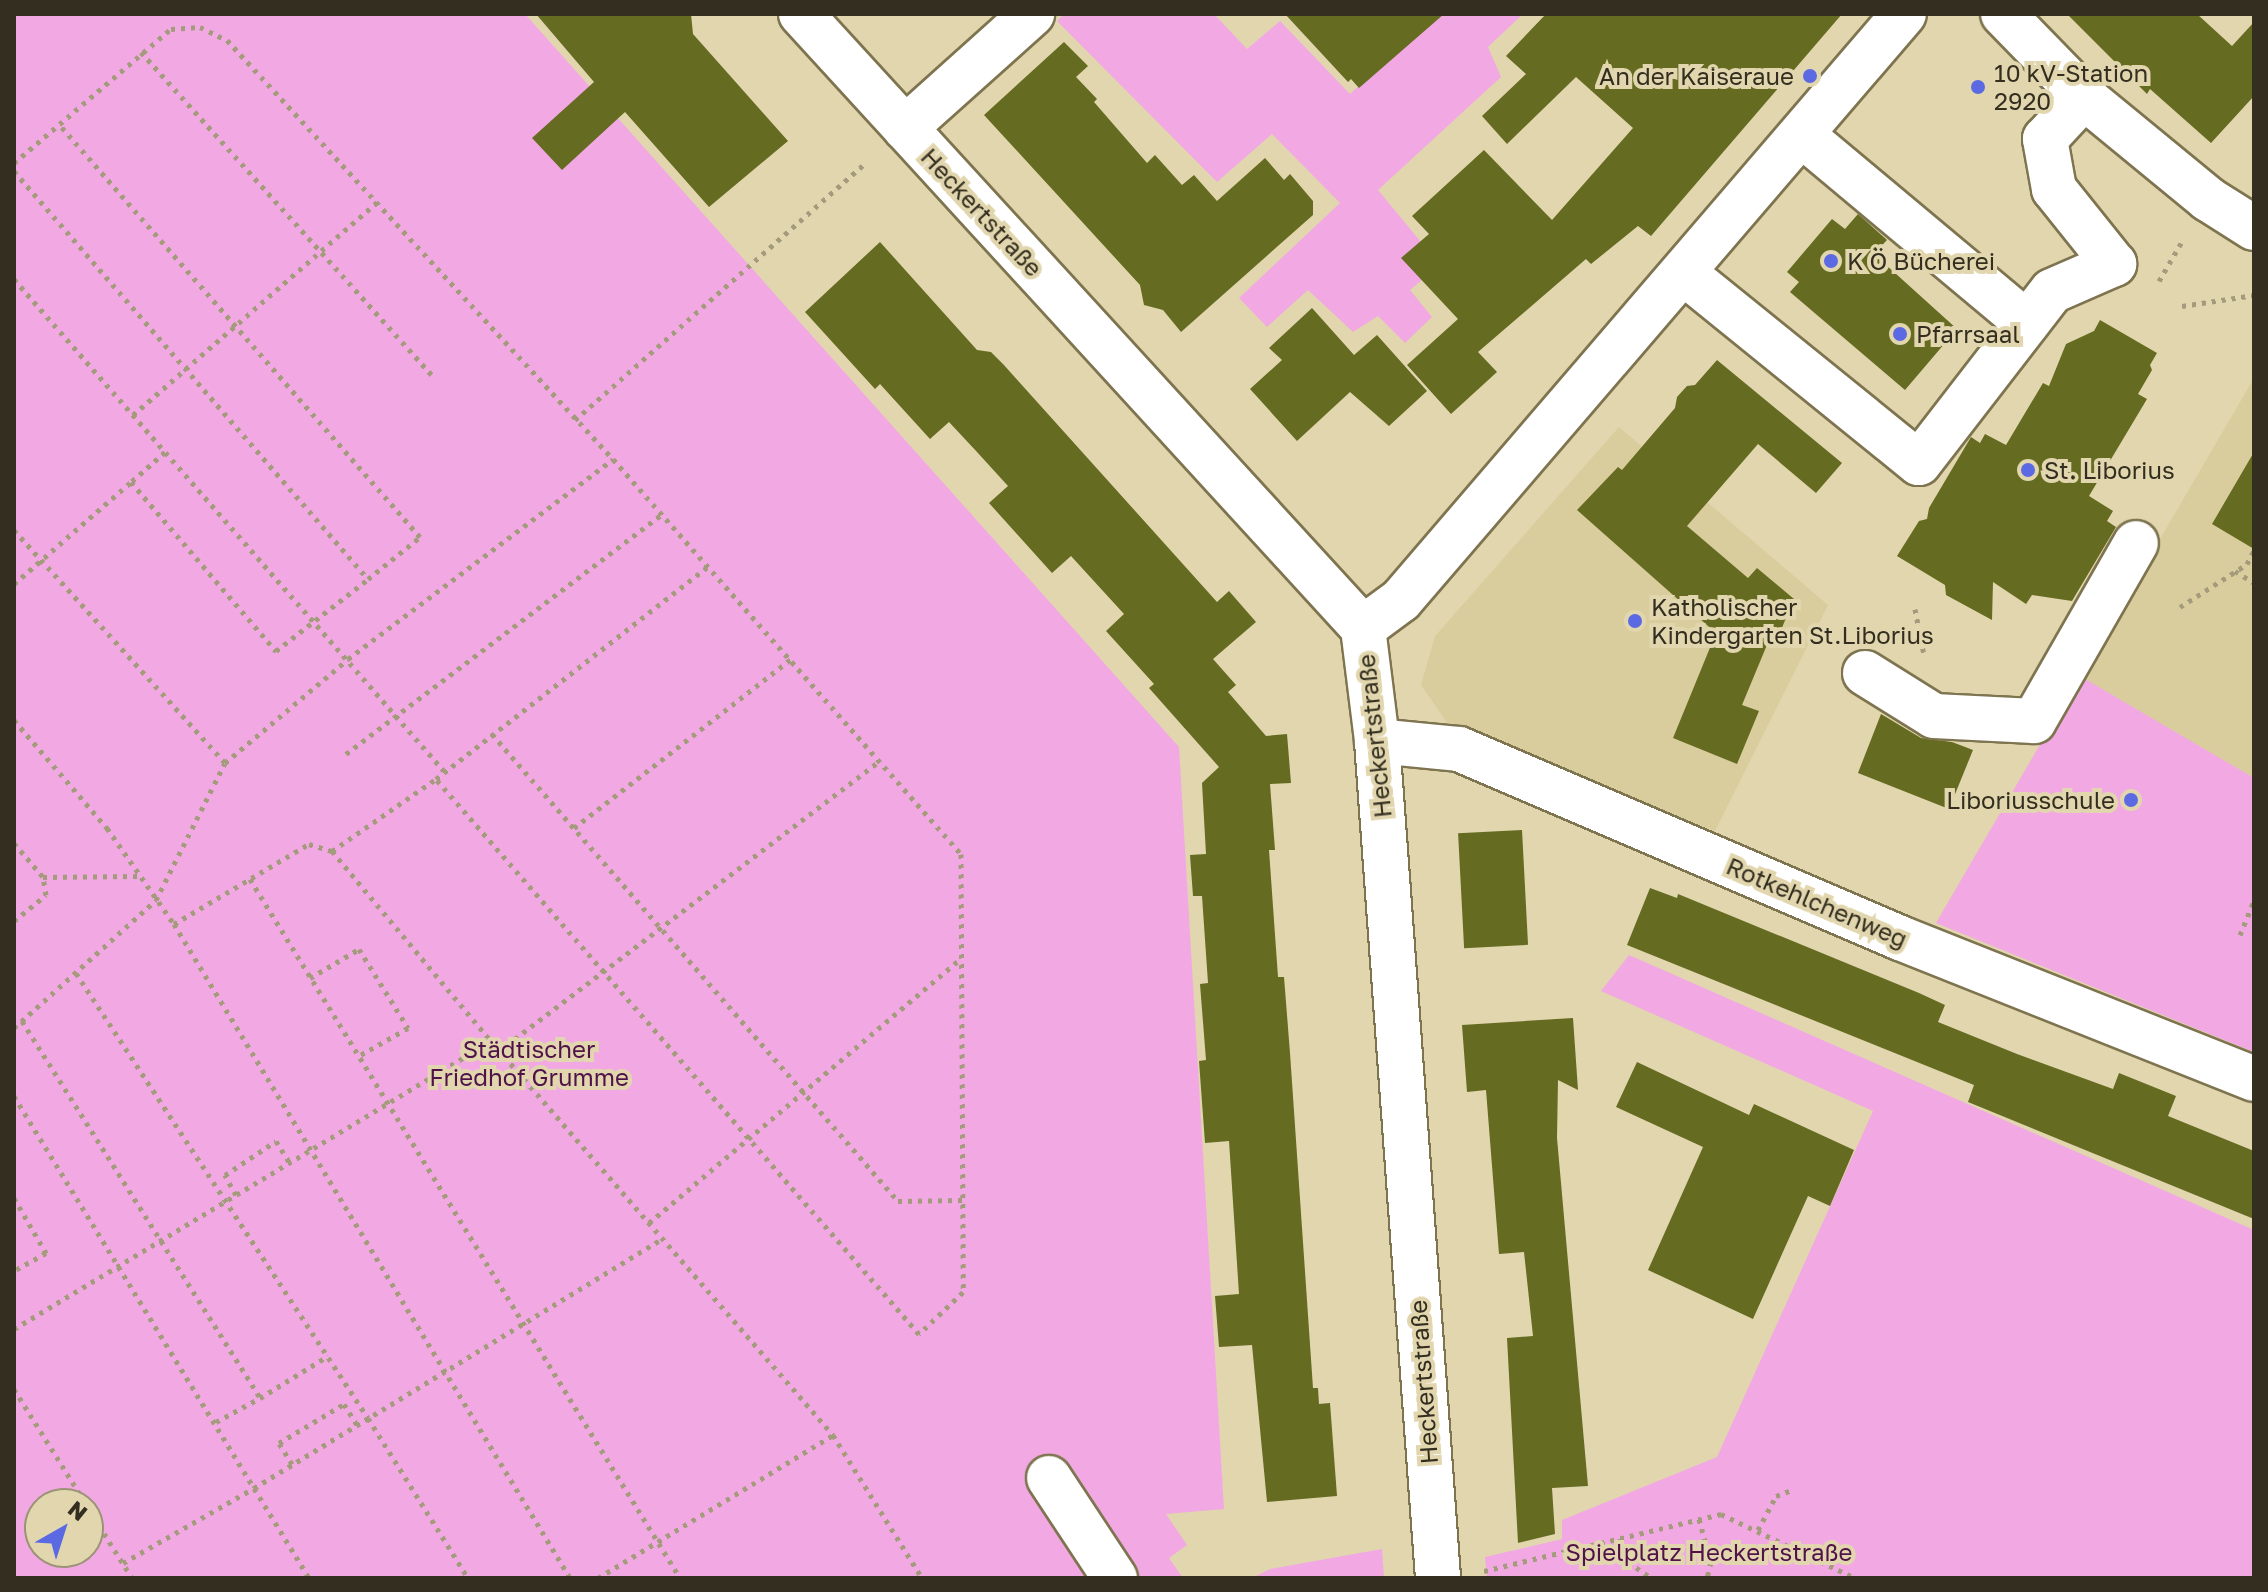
<!DOCTYPE html>
<html>
<head>
<meta charset="utf-8">
<style>
  body { margin:0 }
  #map { position:relative; width:2268px; height:1592px; overflow:hidden; background:#e1d6ae; font-family:"Golos Text",sans-serif }
  div>[style] { position:absolute }
  [style*='--x'] { left:calc(var(--x)*1px); top:calc(var(--y)*1px); width:calc(var(--w)*1px); rotate:calc(var(--a)*1deg) }
  .built>* { inset:0; background:#dacd9d }
  .green>* { inset:0; background:#f2a9e3 }
  .building>* { inset:0; background:#656b21; transform-origin:0 0 }
  .path>* { height:5px; margin-top:-2.5px; transform-origin:0; background:repeating-linear-gradient(90deg,#a39b7b 0 4px,transparent 0 10px) }
  .roads { filter:drop-shadow(2px 0 #7e744f) drop-shadow(-2px 0 #7e744f) drop-shadow(0 2px #7e744f) drop-shadow(0 -2px #7e744f) }
  .minor>* { height:44px; margin:-22px; padding:0 22px; transform-origin:22px; border-radius:22px; background:#fff }
  .dots>* { width:22px; height:22px; translate:-50% -50%; box-sizing:border-box; border:4px solid #e1d6ae; border-radius:50% }
  span { translate:-50% -50%; white-space:nowrap; text-align:center; line-height:1.15; -webkit-text-stroke:8px #e1d6ae; paint-order:stroke }
  .poi-label { font-size:24px; color:#332e1f }
  .left { translate:0 -50%; text-align:left }
  .right { translate:-100% -50%; text-align:right }
  .street-label { font-size:24px; color:#332e1f }
  .park-label { font-size:24px; color:#501248 }
  .frame { position:absolute; inset:0; border:16px solid #332e1f; pointer-events:none }
  .north { position:absolute; left:24px; top:1488px; width:80px; height:80px; box-sizing:border-box; background:#e1d6ae; border:2px solid #9b9375; border-radius:50%; rotate:39deg; font-size:22px; font-weight:700; line-height:32px; text-align:center; color:#332e1f }
  .north::after { content:''; display:block; margin:auto; width:28px; height:36px; background:#5b6ae2; clip-path:polygon(50% 0,100% 100%,50% 72%,0 100%) }
</style>
</head>
<body>
<div id="map">
  <div class="built">
    <i style="clip-path:polygon(2254px 378px,2254px 1052px,1936px 923px)"></i>
    <i style="clip-path:polygon(1619px 427px,1828px 605px,1715px 831px,1448px 724px,1421px 685px,1435px 636px)"></i>
  </div>
  <div class="green">
    <i style="clip-path:polygon(evenodd,14px 14px,525px 14px,1179px 747px,1224px 1509px,1166px 1514px,1187px 1545px,1169px 1558px,1183px 1578px,14px 1578px,14px 14px,40px 1504px,88px 1504px,88px 1552px,40px 1552px,40px 1504px)"></i>
    <i style="clip-path:polygon(1064px 14px,1214px 14px,1247px 49px,1280px 21px,1350px 94px,1438px 14px,1523px 14px,1488px 47px,1501px 77px,1378px 190px,1440px 265px,1410px 290px,1432px 317px,1405px 343px,1378px 316px,1353px 332px,1308px 290px,1267px 327px,1239px 298px,1340px 203px,1272px 134px,1217px 182px,1057px 21px)"></i>
    <i style="clip-path:polygon(2080px 676px,2254px 778px,2254px 1052px,1936px 923px)"></i>
    <i style="clip-path:polygon(1629px 955px,2254px 1230px,2254px 1578px,1487px 1578px,1485px 1557px,1562px 1539px,1562px 1520px,1717px 1457px,1873px 1111px,1601px 991px)"></i>
    <i style="clip-path:polygon(1382px 1549px,1384px 1578px,1252px 1578px,1270px 1569px)"></i>
  </div>
  <div class="building">
    <i style="clip-path:polygon(536px 14px,691px 14px,693px 34px,788px 141px,709px 207px,625px 112px,562px 170px,532px 138px,594px 82px)"></i>
    <i style="clip-path:polygon(1285px 14px,1444px 14px,1359px 88px,1351px 79px,1348px 82px)"></i>
    <i style="clip-path:polygon(1546px 14px,1842px 14px,1651px 236px,1638px 226px,1591px 264px,1586px 259px,1478px 352px,1497px 372px,1451px 414px,1407px 365px,1458px 319px,1401px 258px,1429px 234px,1412px 216px,1484px 150px,1552px 220px,1633px 128px,1576px 77px,1507px 144px,1482px 116px,1526px 74px,1506px 56px)"></i>
    <i style="clip-path:polygon(2067px 14px,2197px 14px,2232px 46px,2254px 22px,2254px 96px,2211px 143px,2150px 89px,2147px 94px)"></i>
    <i style="clip-path:polygon(1064px 42px,1088px 66px,1076px 77px,1097px 99px,1094px 102px,1147px 163px,1155px 155px,1182px 185px,1194px 175px,1217px 201px,1265px 158px,1284px 180px,1290px 174px,1313px 201px,1313px 215px,1181px 332px,1163px 310px,1144px 305px,1140px 285px,984px 115px)"></i>
    <i style="clip-path:polygon(1858px 214px,1887px 240px,1874px 254px,1957px 329px,1905px 390px,1790px 292px,1799px 282px,1787px 272px,1832px 219px,1845px 229px)"></i>
    <i style="clip-path:polygon(880px 242px,977px 350px,991px 352px,1003px 364px,1217px 602px,1229px 591px,1256px 622px,1213px 659px,1236px 685px,1228px 692px,1266px 736px,1287px 734px,1291px 783px,1270px 784px,1275px 850px,1269px 850px,1278px 977px,1284px 977px,1290px 1053px,1313px 1388px,1318px 1388px,1319px 1404px,1330px 1403px,1337px 1496px,1267px 1502px,1252px 1345px,1219px 1347px,1215px 1296px,1239px 1294px,1229px 1141px,1205px 1143px,1199px 1061px,1206px 1060px,1200px 984px,1208px 983px,1202px 896px,1193px 896px,1190px 855px,1206px 854px,1202px 783px,1219px 767px,1149px 688px,1154px 684px,1106px 631px,1124px 614px,1071px 556px,1052px 573px,989px 503px,1008px 486px,977px 452px,949px 422px,930px 439px,880px 384px,875px 389px,805px 312px)"></i>
    <i style="clip-path:polygon(1312px 308px,1354px 355px,1377px 335px,1427px 391px,1389px 426px,1350px 392px,1297px 441px,1250px 389px,1282px 360px,1269px 348px)"></i>
    <i style="clip-path:polygon(2100px 320px,2157px 353px,2150px 365px,2152px 370px,2138px 394px,2147px 399px,2089px 496px,2113px 511px,2107px 521px,2116px 527px,2072px 601px,2032px 595px,2026px 604px,1993px 582px,1992px 620px,1946px 595px,1945px 585px,1897px 556px,1919px 521px,1927px 519px,1929px 508px,1971px 437px,1980px 443px,1985px 434px,2006px 445px,2043px 383px,2049px 386px,2066px 344px,2094px 331px)"></i>
    <i style="clip-path:polygon(1717px 360px,1842px 463px,1816px 493px,1758px 444px,1687px 526px,1748px 578px,1757px 568px,1794px 599px,1781px 630px,1774px 628px,1742px 705px,1759px 711px,1737px 764px,1673px 738px,1716px 633px,1577px 510px,1618px 467px,1622px 470px,1675px 408px,1677px 397px,1687px 386px,1695px 385px)"></i>
    <i style="clip-path:polygon(2254px 452px,2254px 549px,2212px 524px)"></i>
    <i style="clip-path:polygon(1881px 714px,1921px 738px,1952px 742px,1973px 750px,1949px 809px,1858px 773px)"></i>
    <i style="left:1522px;top:830px;width:115px;height:64px;rotate:87deg"></i>
    <i style="clip-path:polygon(1650px 888px,1677px 898px,1678px 894px,1919px 993px,1945px 1005px,1938px 1022px,2017px 1054px,2113px 1089px,2119px 1073px,2176px 1096px,2168px 1116px,2254px 1151px,2254px 1219px,1968px 1102px,1974px 1085px,1627px 945px)"></i>
    <i style="clip-path:polygon(1573px 1018px,1578px 1090px,1558px 1080px,1557px 1138px,1588px 1486px,1552px 1488px,1555px 1534px,1518px 1543px,1507px 1338px,1533px 1336px,1524px 1252px,1499px 1254px,1486px 1090px,1467px 1092px,1462px 1025px)"></i>
    <i style="clip-path:polygon(1637px 1062px,1749px 1115px,1754px 1104px,1854px 1150px,1830px 1206px,1808px 1196px,1753px 1319px,1648px 1270px,1703px 1147px,1616px 1107px)"></i>
  </div>
  <div class="path">
    <i style="--x:141;--y:52;--w:436;--a:48"></i>
    <i style="--x:14;--y:163;--w:206;--a:-40.5"></i>
    <i style="--x:171;--y:29;--w:29;--a:-4"></i>
    <i style="--x:200;--y:27;--w:30;--a:26"></i>
    <i style="--x:227;--y:40;--w:570;--a:47.35"></i>
    <i style="--x:613;--y:459;--w:526;--a:48.62"></i>
    <i style="--x:961;--y:854;--w:438;--a:89.7"></i>
    <i style="--x:963;--y:1292;--w:61;--a:136.3"></i>
    <i style="--x:919;--y:1334;--w:736;--a:-131.03"></i>
    <i style="--x:14;--y:171;--w:540;--a:49.05"></i>
    <i style="--x:368;--y:579;--w:67;--a:-38.9"></i>
    <i style="--x:420;--y:537;--w:549;--a:-131.16"></i>
    <i style="--x:14;--y:279;--w:653;--a:48.85"></i>
    <i style="--x:2159;--y:281;--w:50;--a:-59.8"></i>
    <i style="--x:2182;--y:306;--w:73;--a:-8.7"></i>
    <i style="--x:133;--y:415;--w:324;--a:-41.1"></i>
    <i style="--x:575;--y:420;--w:385;--a:-41.5"></i>
    <i style="--x:165;--y:452;--w:45;--a:138.6"></i>
    <i style="--x:131;--y:482;--w:223;--a:49.4"></i>
    <i style="--x:276;--y:651;--w:117;--a:-38"></i>
    <i style="--x:14;--y:530;--w:314;--a:47.8"></i>
    <i style="--x:2235;--y:571;--w:22;--a:32"></i>
    <i style="--x:14;--y:584;--w:155;--a:-41.1"></i>
    <i style="--x:2180;--y:607;--w:80;--a:-32.7"></i>
    <i style="--x:2247;--y:564;--w:16;--a:-63"></i>
    <i style="--x:1915;--y:609;--w:47;--a:78.9"></i>
    <i style="--x:14;--y:720;--w:143;--a:49.3"></i>
    <i style="--x:107;--y:828;--w:117;--a:55.1"></i>
    <i style="--x:174;--y:924;--w:765;--a:58.8"></i>
    <i style="--x:492;--y:734;--w:619;--a:49"></i>
    <i style="--x:898;--y:1201;--w:64;--a:-0.9"></i>
    <i style="--x:346;--y:754;--w:397;--a:-37.2"></i>
    <i style="--x:574;--y:828;--w:275;--a:-37.9"></i>
    <i style="--x:14;--y:843;--w:45;--a:49.5"></i>
    <i style="--x:43;--y:877;--w:97;--a:-0.6"></i>
    <i style="--x:332;--y:851;--w:126;--a:-34.7"></i>
    <i style="--x:436;--y:779;--w:344;--a:-38"></i>
    <i style="--x:250;--y:879;--w:821;--a:58.4"></i>
    <i style="--x:14;--y:921;--w:41;--a:-39.1"></i>
    <i style="--x:46;--y:895;--w:18;--a:-99"></i>
    <i style="--x:174;--y:924;--w:157;--a:-30.7"></i>
    <i style="--x:309;--y:844;--w:24;--a:17"></i>
    <i style="--x:332;--y:851;--w:248;--a:50.1"></i>
    <i style="--x:491;--y:1041;--w:522;--a:49.04"></i>
    <i style="--x:833;--y:1435;--w:168;--a:58.1"></i>
    <i style="--x:2240;--y:935;--w:37;--a:-68"></i>
    <i style="--x:76;--y:973;--w:532;--a:56.73"></i>
    <i style="--x:368;--y:1418;--w:189;--a:58"></i>
    <i style="--x:310;--y:978;--w:57;--a:-30.6"></i>
    <i style="--x:359;--y:949;--w:93;--a:58.2"></i>
    <i style="--x:408;--y:1028;--w:59;--a:150.4"></i>
    <i style="--x:22;--y:1021;--w:446;--a:57.7"></i>
    <i style="--x:260;--y:1398;--w:80;--a:-31.7"></i>
    <i style="--x:14;--y:1028;--w:191;--a:-42"></i>
    <i style="--x:156;--y:900;--w:153;--a:-63.3"></i>
    <i style="--x:225;--y:763;--w:161;--a:-40.2"></i>
    <i style="--x:348;--y:659;--w:332;--a:-37"></i>
    <i style="--x:499;--y:1051;--w:480;--a:-37.3"></i>
    <i style="--x:14;--y:1096;--w:565;--a:58.53"></i>
    <i style="--x:236;--y:1195;--w:23;--a:-119"></i>
    <i style="--x:225;--y:1175;--w:61;--a:-33.7"></i>
    <i style="--x:276;--y:1141;--w:26;--a:58"></i>
    <i style="--x:14;--y:1198;--w:64;--a:59.8"></i>
    <i style="--x:46;--y:1253;--w:37;--a:151"></i>
    <i style="--x:649;--y:1223;--w:409;--a:-40.3"></i>
    <i style="--x:14;--y:1329;--w:557;--a:-31.12"></i>
    <i style="--x:14;--y:1389;--w:136;--a:57.9"></i>
    <i style="--x:216;--y:1422;--w:50;--a:-28.6"></i>
    <i style="--x:292;--y:1464;--w:25;--a:-122"></i>
    <i style="--x:279;--y:1443;--w:76;--a:-31"></i>
    <i style="--x:344;--y:1404;--w:25;--a:58"></i>
    <i style="--x:88;--y:1508;--w:83;--a:57.8"></i>
    <i style="--x:1699;--y:1519;--w:45;--a:74.4"></i>
    <i style="--x:1711;--y:1562;--w:16;--a:104"></i>
    <i style="--x:1758;--y:1530;--w:38;--a:-62"></i>
    <i style="--x:1776;--y:1496;--w:17;--a:-21"></i>
    <i style="--x:1620;--y:1538;--w:25;--a:72"></i>
    <i style="--x:1628;--y:1562;--w:29;--a:34"></i>
    <i style="--x:123;--y:1563;--w:151;--a:-29.8"></i>
    <i style="--x:254;--y:1488;--w:478;--a:-31.4"></i>
    <i style="--x:1484;--y:1571;--w:244;--a:-13.5"></i>
    <i style="--x:1721;--y:1514;--w:148;--a:25.5"></i>
    <i style="--x:598;--y:1578;--w:275;--a:-31.3"></i>
  </div>
  <div class="roads">
    <div class="minor">
      <i style="--x:801;--y:14;--w:832;--a:47.53"></i>
      <i style="--x:1363;--y:628;--w:114;--a:82.9"></i>
      <i style="--x:1377;--y:741;--w:839;--a:85.83"></i>
      <i style="--x:2003;--y:14;--w:116;--a:45.7"></i>
      <i style="--x:2084;--y:97;--w:161;--a:39.4"></i>
      <i style="--x:2208;--y:199;--w:54;--a:32.2"></i>
      <i style="--x:905;--y:128;--w:171;--a:-41.9"></i>
      <i style="--x:1802;--y:135;--w:293;--a:39.9"></i>
      <i style="--x:1684;--y:273;--w:302;--a:39"></i>
      <i style="--x:1919;--y:463;--w:217;--a:-52.3"></i>
      <i style="--x:2052;--y:291;--w:68;--a:-23.5"></i>
      <i style="--x:2114;--y:264;--w:96;--a:-128.7"></i>
      <i style="--x:2054;--y:189;--w:51;--a:-100.2"></i>
      <i style="--x:2045;--y:139;--w:57;--a:-47.1"></i>
      <i style="--x:1363;--y:628;--w:47;--a:-36.4"></i>
      <i style="--x:1401;--y:600;--w:772;--a:-49.36"></i>
      <i style="--x:1865;--y:673;--w:81;--a:31.9"></i>
      <i style="--x:1934;--y:716;--w:100;--a:2.9"></i>
      <i style="--x:2034;--y:721;--w:205;--a:-60.2"></i>
      <i style="--x:1377;--y:741;--w:82;--a:5.6"></i>
      <i style="--x:1459;--y:749;--w:480;--a:23.2"></i>
      <i style="--x:1900;--y:938;--w:381;--a:21.7"></i>
      <i style="--x:1049;--y:1478;--w:120;--a:56.6"></i>
    </div>
  </div>
  <div class="dots">
    <i style="left:1810px;top:76px;background:#5b6ae2"></i>
    <i style="left:1978px;top:87px;background:#5b6ae2"></i>
    <i style="left:1831px;top:261px;background:#5b6ae2"></i>
    <i style="left:1900px;top:334px;background:#5b6ae2"></i>
    <i style="left:2028px;top:470px;background:#5b6ae2"></i>
    <i style="left:1635px;top:621px;background:#5b6ae2"></i>
    <i style="left:2131px;top:800px;background:#5b6ae2"></i>
  </div>
  <div class="poi-label">
    <span class="left" style="left:1994px;top:87px">10 kV-Station<br>2920</span>
    <span class="right" style="left:1794px;top:76px">An der Kaiseraue</span>
    <span class="left" style="left:1847px;top:261px">K Ö Bücherei</span>
    <span class="left" style="left:1916px;top:334px">Pfarrsaal</span>
    <span class="left" style="left:2044px;top:470px">St. Liborius</span>
    <span class="left" style="left:1651px;top:621px">Katholischer<br>Kindergarten St.Liborius</span>
    <span class="right" style="left:2115px;top:800px">Liboriusschule</span>
  </div>
  <div class="street-label">
    <span style="left:982px;top:212px;rotate:47deg">Heckertstraße</span>
    <span style="left:1374px;top:736px;rotate:-96deg">Heckertstraße</span>
    <span style="left:1817px;top:902px;rotate:23deg">Rotkehlchenweg</span>
    <span style="left:1423px;top:1382px;rotate:-94deg">Heckertstraße</span>
  </div>
  <div class="park-label">
    <span style="left:529px;top:1063px">Städtischer<br>Friedhof Grumme</span>
    <span style="left:1709px;top:1552px">Spielplatz Heckertstraße</span>
  </div>
  <div class="frame"></div>
  <div class="north">N</div>
</div>
</body>
</html>
